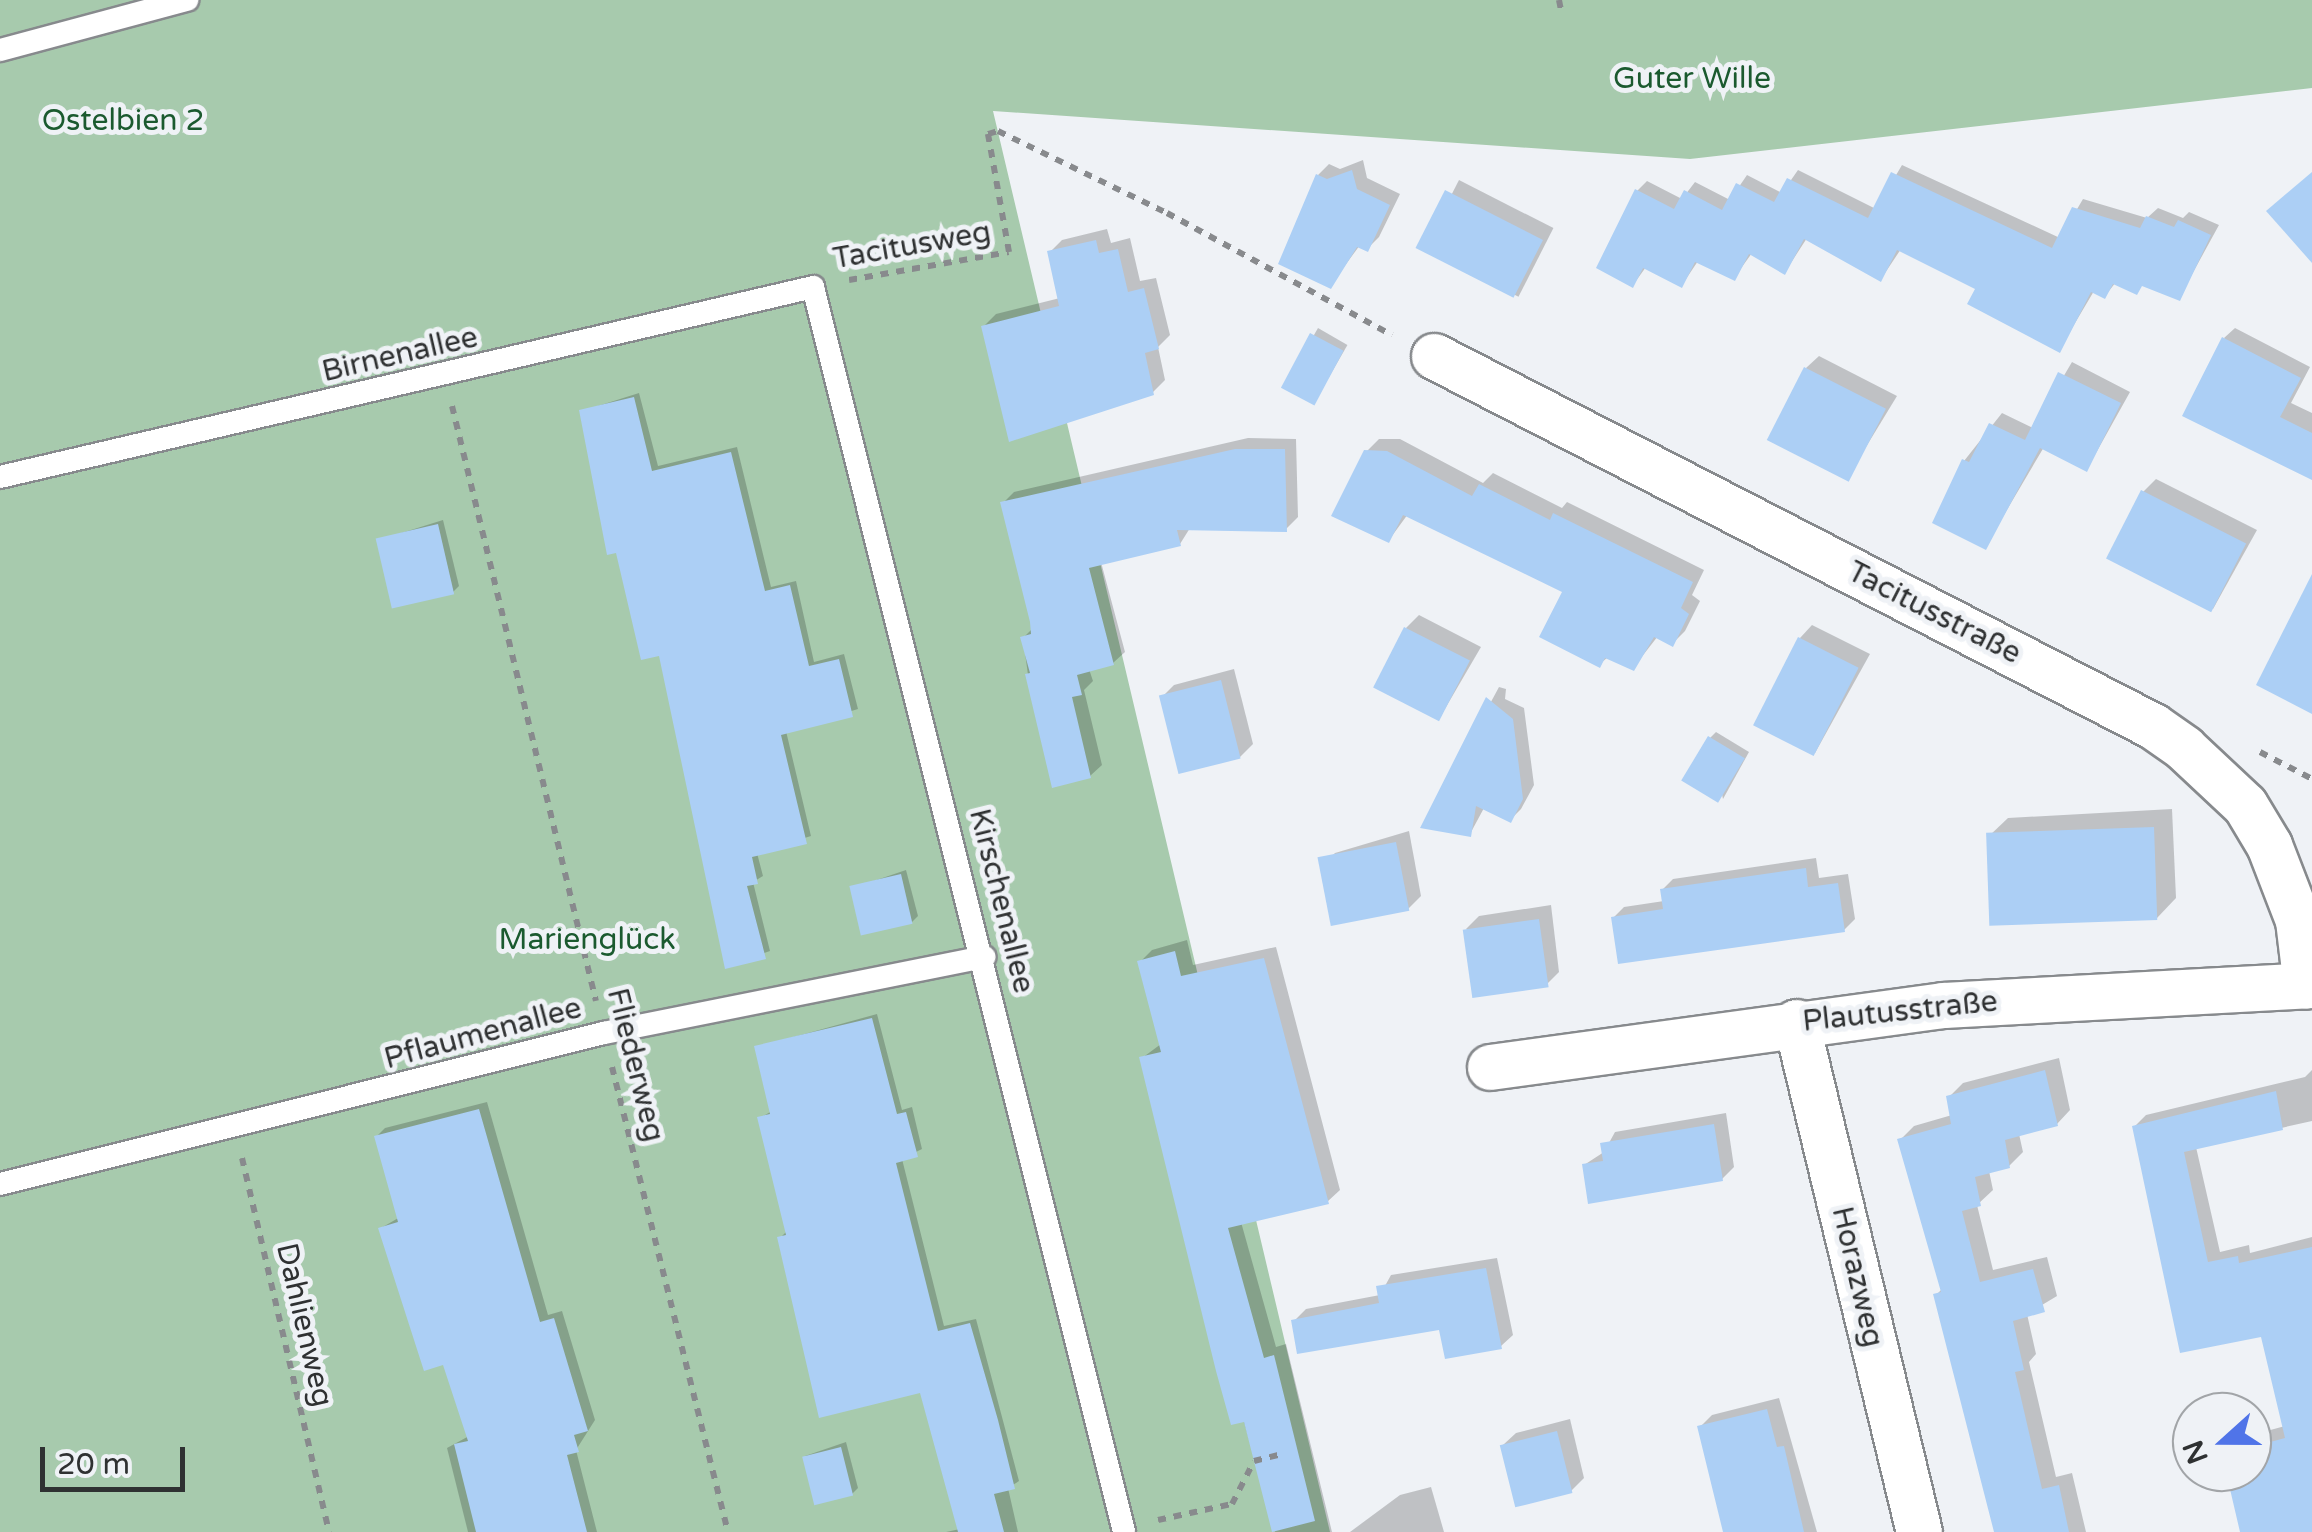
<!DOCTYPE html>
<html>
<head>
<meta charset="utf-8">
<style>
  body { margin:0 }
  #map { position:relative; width:2312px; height:1532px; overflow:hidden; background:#eff2f6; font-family:"Varela Round",sans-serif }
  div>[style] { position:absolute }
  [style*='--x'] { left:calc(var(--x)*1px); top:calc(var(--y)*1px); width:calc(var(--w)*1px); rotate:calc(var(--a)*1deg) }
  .green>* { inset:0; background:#a7caad }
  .shadow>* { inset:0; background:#0003; transform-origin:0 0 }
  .building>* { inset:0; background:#accff5; transform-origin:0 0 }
  .path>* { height:6px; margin-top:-3px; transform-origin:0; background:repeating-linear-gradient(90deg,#888a8d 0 8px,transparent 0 16px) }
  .roads { filter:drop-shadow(2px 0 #878a8d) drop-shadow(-2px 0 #878a8d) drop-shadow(0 2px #878a8d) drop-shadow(0 -2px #878a8d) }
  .service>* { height:22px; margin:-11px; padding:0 11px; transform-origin:11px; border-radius:11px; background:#fff }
  .minor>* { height:45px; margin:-22.5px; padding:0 22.5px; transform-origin:22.5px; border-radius:22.5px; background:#fff }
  span { translate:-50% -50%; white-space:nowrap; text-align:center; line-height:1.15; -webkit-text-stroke:10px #eff2f6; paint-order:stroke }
  .park-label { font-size:30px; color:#1b5a2f }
  .street-label { font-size:30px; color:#2f3132 }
  .north { position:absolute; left:2172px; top:1392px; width:100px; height:100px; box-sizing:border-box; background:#eff2f6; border:2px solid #a2a5a8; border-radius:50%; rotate:249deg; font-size:28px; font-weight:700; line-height:40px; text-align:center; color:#2f3132 }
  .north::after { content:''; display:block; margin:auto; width:35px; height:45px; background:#5074e8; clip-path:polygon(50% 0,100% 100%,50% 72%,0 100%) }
  .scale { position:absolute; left:40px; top:1447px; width:145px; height:45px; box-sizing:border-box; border:5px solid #2f3132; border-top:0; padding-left:12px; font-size:30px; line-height:35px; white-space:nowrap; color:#2f3132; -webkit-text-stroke:8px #eff2f6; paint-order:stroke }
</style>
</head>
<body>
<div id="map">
  <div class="green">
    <i style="clip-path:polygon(0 0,2312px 0,2312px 88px,1690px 159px,993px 111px,1330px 1532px,0 1532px)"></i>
  </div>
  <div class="shadow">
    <i style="clip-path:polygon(1363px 160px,1367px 178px,1400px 194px,1379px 237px,1367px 249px,1360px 245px,1330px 286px,1318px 175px,1329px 164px,1340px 169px)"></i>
    <i style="clip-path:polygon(1902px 165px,2060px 238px,2083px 199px,2147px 218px,2158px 208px,2183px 218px,2189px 212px,2219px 225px,2179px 298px,2144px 284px,2116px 282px,2105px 296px,2094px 291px,2059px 350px,1978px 288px,1901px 249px,1881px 279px,1807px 238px,1785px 272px,1752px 253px,1734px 278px,1698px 261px,1682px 285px,1646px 267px,1633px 285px,1637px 191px,1647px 181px,1682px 199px,1695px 182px,1730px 200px,1747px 175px,1782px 193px,1798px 170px,1876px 209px)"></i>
    <i style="left:1459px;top:180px;width:106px;height:77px;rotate:27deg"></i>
    <i style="clip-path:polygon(1107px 229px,1111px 243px,1130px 238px,1140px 281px,1156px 278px,1170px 335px,1158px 347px,1165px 380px,1153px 392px,984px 326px,996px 314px,1060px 298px,1050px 252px,1062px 240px)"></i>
    <i style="left:1318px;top:328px;width:34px;height:68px;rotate:30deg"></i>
    <i style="clip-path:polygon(2235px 328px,2310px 367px,2291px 403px,2312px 413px,2312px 478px,2224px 338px)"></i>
    <i style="clip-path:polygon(1819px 356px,1897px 396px,1847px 478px,1806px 368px)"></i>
    <i style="clip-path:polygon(2072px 362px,2130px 392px,2087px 469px,2044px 447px,1985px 547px,1964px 461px,2002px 413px,2033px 428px)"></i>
    <i style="clip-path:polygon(639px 393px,658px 466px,737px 447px,771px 587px,796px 581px,814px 662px,844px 654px,858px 709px,786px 731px,811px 836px,757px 853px,763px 876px,753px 882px,770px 951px,727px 966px,661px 652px,582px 411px)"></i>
    <i style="clip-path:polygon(1248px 438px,1296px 439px,1298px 517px,1286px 529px,1190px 528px,1180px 544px,1101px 562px,1125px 652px,1113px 663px,1089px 669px,1093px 681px,1084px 690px,1102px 765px,1090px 776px,1028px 675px,1023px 638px,1033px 628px,1003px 503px,1014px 492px)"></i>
    <i style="clip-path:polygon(1379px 439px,1400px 439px,1483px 483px,1493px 473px,1562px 508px,1567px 502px,1704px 570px,1692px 595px,1700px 601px,1685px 631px,1672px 644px,1658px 636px,1633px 668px,1608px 657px,1600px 664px,1565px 591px,1408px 514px,1389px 540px,1366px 452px)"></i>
    <i style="clip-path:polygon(2156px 479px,2257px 530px,2213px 609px,2143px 492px)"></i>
    <i style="clip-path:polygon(443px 520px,459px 586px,453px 592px,379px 540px)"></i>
    <i style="clip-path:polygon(1419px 615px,1481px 647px,1439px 719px,1406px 628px)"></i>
    <i style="clip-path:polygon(1812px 625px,1870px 654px,1815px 753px,1800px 638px)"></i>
    <i style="clip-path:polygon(1234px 669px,1253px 744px,1240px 757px,1161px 698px,1174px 685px)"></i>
    <i style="clip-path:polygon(1499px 687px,1506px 689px,1505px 699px,1524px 708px,1534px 785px,1521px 809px,1510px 820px,1484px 808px,1470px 834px,1424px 826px)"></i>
    <i style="clip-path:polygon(1716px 732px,1749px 752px,1723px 799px,1710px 738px)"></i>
    <i style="clip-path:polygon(2172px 809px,2176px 898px,2157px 918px,1988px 837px,2008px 818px)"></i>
    <i style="clip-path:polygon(1409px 831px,1421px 896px,1408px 909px,1322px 866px,1335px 853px)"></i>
    <i style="clip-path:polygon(1816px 858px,1819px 878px,1848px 874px,1855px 919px,1844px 930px,1613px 918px,1624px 907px,1664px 901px,1662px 890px,1673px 879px)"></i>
    <i style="clip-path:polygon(906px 870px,918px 916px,912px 922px,853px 888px)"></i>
    <i style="clip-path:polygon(1551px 905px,1559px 972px,1546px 985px,1466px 929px,1479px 916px)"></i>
    <i style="clip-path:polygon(1187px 940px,1193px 965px,1276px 947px,1340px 1190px,1327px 1202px,1241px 1222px,1276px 1347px,1286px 1344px,1332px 1532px,1275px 1532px,1142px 1058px,1161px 1044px,1140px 962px,1152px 950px)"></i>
    <i style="clip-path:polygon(877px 1014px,902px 1110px,912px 1107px,922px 1149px,902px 1159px,944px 1326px,976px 1319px,1019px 1481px,1008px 1488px,1018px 1532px,946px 1532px,960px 1529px,922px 1390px,780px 1238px,786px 1232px,760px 1118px,772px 1111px,757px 1047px)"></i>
    <i style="clip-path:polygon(2059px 1058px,2070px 1110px,2057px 1124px,2019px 1134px,2023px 1152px,2009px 1166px,1989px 1171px,1993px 1190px,1977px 1205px,1993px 1270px,2047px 1257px,2057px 1296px,2027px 1314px,2036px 1354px,2029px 1362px,2056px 1477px,2072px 1473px,2086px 1532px,1995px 1532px,1936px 1295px,1942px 1289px,1900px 1140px,1914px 1126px,1952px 1115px,1949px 1097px,1963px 1083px)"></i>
    <i style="clip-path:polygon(2312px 1070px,2312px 1121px,2196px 1147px,2220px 1252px,2249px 1245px,2250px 1253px,2312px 1237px,2312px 1299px,2182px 1350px,2134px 1127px,2146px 1115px,2305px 1077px)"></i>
    <i style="clip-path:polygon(487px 1102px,548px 1315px,562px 1311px,595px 1420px,576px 1450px,597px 1532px,468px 1532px,447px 1448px,469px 1436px,445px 1362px,381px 1228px,400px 1217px,377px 1136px,385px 1128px)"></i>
    <i style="clip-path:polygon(1726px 1113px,1734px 1167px,1722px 1179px,1584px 1165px,1604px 1152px,1615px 1132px)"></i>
    <i style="clip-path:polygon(1497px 1258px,1513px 1335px,1501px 1346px,1441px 1327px,1294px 1321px,1306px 1309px,1380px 1295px,1391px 1275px)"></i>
    <i style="clip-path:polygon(2312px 1375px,2312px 1532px,2242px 1532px,2228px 1472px,2252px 1472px,2252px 1435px,2285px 1426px)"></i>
    <i style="clip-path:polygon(1779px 1398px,1817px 1532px,1725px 1532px,1700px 1427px,1712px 1415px)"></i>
    <i style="clip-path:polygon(1570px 1419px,1584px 1478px,1571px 1491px,1503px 1445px,1516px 1433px)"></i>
    <i style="clip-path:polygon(846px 1442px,858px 1488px,852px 1494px,805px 1456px)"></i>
    <i style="clip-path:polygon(1431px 1487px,1444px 1532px,1350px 1532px,1400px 1495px)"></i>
  </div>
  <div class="building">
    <i style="clip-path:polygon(1352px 170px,1357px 189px,1390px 205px,1368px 252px,1357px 247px,1331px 289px,1278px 264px,1316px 174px,1327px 179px)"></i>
    <i style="clip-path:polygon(1891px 172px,2052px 248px,2072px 207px,2140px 228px,2146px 216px,2174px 227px,2178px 220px,2211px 235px,2180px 301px,2142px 286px,2137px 295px,2113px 284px,2105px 299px,2091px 292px,2060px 353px,1967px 304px,1975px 289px,1897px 250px,1881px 282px,1804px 239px,1785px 275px,1749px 254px,1735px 281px,1695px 262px,1682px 288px,1643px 268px,1633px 288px,1596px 268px,1635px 189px,1674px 209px,1684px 190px,1722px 210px,1736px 183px,1774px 202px,1787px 178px,1868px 218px)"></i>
    <i style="clip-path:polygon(2312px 172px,2312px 263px,2266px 211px)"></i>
    <i style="left:1445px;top:190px;width:110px;height:65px;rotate:27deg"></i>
    <i style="clip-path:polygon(1096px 240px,1099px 253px,1118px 249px,1128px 292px,1144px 288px,1159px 349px,1145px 353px,1154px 395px,1009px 442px,981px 326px,1059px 306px,1047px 251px)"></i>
    <i style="left:1310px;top:333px;width:38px;height:62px;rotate:28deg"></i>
    <i style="clip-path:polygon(2222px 337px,2301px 378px,2280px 417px,2312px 433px,2312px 480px,2182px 416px)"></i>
    <i style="left:1804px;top:367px;width:92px;height:82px;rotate:27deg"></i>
    <i style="clip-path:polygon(2058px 372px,2121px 403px,2087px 472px,2040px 448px,1986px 550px,1932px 523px,1962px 459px,1969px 462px,1989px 423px,2025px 440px)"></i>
    <i style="clip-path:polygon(634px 397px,652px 471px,731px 452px,765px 591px,790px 585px,809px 666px,839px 659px,853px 717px,781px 735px,807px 844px,752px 857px,758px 884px,747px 886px,766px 959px,725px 969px,659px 656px,641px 660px,616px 553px,607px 555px,579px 410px)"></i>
    <i style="clip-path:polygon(1235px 449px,1285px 449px,1287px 532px,1177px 530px,1181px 546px,1089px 568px,1114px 665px,1077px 675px,1082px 695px,1072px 697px,1091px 778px,1052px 788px,1025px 674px,1030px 673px,1020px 637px,1031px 634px,1030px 622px,1000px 502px)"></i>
    <i style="clip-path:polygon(1364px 450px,1387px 451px,1472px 496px,1479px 484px,1550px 520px,1553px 513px,1693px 582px,1681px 608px,1689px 614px,1673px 647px,1654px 637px,1634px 671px,1605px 658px,1600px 668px,1539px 637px,1562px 592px,1403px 515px,1389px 543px,1331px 516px)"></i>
    <i style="left:2141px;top:490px;width:118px;height:77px;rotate:27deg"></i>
    <i style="left:438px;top:524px;width:72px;height:64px;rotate:77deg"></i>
    <i style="clip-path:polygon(2312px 574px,2312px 714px,2256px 685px)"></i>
    <i style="left:1404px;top:627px;width:74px;height:68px;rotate:27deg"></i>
    <i style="left:1798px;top:637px;width:68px;height:99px;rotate:27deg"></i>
    <i style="left:1221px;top:680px;width:81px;height:64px;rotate:76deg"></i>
    <i style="clip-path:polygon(1486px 697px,1513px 719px,1523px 799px,1511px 823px,1476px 806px,1471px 837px,1420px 828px)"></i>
    <i style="left:1708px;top:736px;width:43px;height:52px;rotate:31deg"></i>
    <i style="left:2154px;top:827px;width:93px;height:168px;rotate:88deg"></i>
    <i style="left:1396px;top:842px;width:70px;height:80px;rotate:79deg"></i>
    <i style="clip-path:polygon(1806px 868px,1808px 887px,1838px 883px,1845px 932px,1618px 964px,1611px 917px,1663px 909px,1660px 889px)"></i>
    <i style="left:901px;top:874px;width:51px;height:53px;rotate:77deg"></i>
    <i style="left:1539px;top:919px;width:69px;height:77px;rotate:82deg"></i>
    <i style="clip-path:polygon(1175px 951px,1181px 976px,1264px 958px,1329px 1204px,1228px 1228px,1264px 1358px,1274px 1355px,1315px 1521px,1272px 1532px,1244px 1422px,1231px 1425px,1216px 1371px,1139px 1057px,1161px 1052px,1137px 961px)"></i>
    <i style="clip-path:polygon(872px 1018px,897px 1114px,906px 1112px,918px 1157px,896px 1163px,938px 1331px,970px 1323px,998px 1420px,1015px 1489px,994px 1494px,1004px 1532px,958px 1532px,920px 1393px,819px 1418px,777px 1237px,786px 1235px,757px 1117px,770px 1114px,754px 1046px)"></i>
    <i style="clip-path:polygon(2045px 1070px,2058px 1126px,2005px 1140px,2010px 1168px,1975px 1177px,1981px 1206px,1962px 1211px,1980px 1282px,2033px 1269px,2045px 1312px,2013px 1321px,2024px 1370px,2015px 1372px,2042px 1489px,2059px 1485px,2069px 1532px,1994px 1532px,1933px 1294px,1941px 1292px,1897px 1139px,1951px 1124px,1946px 1096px)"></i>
    <i style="clip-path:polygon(2276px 1091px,2283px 1130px,2184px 1152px,2208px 1262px,2238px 1256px,2239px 1263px,2312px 1247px,2312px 1532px,2240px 1532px,2226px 1472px,2252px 1472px,2252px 1447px,2285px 1438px,2261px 1337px,2180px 1353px,2132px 1126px)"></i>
    <i style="clip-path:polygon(479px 1109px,540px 1322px,554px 1318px,588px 1431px,574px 1435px,579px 1452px,567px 1455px,587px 1532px,476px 1532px,454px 1444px,468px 1441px,443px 1365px,424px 1371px,378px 1228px,398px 1222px,374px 1136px)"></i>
    <i style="clip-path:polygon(1714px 1124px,1723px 1181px,1588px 1204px,1582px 1164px,1603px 1161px,1600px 1143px)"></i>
    <i style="clip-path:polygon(1486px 1268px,1502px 1349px,1445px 1359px,1439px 1330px,1297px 1354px,1291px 1320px,1379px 1303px,1376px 1286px)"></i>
    <i style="clip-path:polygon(1767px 1409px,1777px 1447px,1784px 1446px,1804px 1532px,1723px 1532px,1697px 1426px)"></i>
    <i style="left:1557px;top:1431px;width:64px;height:59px;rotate:76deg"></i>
    <i style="left:841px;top:1447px;width:50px;height:40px;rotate:76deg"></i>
  </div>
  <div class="path">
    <i style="--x:1559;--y:0;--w:10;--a:79"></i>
    <i style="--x:849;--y:280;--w:162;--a:-9.9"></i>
    <i style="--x:1009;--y:252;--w:120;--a:-100.1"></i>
    <i style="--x:988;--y:134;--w:10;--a:-17"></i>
    <i style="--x:998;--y:131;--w:188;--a:25.9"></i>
    <i style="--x:1167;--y:213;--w:256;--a:28.5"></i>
    <i style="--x:452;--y:406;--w:612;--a:76.4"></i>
    <i style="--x:2260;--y:752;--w:59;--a:27.4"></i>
    <i style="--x:612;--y:1067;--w:479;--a:76"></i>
    <i style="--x:242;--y:1158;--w:384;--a:76.9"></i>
    <i style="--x:1158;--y:1520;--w:76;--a:-12.2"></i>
    <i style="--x:1232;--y:1504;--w:48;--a:-62.9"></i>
    <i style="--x:1254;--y:1461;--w:30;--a:-14"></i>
  </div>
  <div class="roads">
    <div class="service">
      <i style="--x:0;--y:50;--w:194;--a:-15"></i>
      <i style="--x:0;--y:477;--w:835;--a:-13.15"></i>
      <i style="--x:813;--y:287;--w:1283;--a:75.97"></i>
      <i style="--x:0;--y:1184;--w:623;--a:-14.04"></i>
      <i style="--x:604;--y:1033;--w:388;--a:-11.3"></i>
    </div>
    <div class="minor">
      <i style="--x:1434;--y:356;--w:809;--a:27.23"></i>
      <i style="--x:2153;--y:726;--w:38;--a:35"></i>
      <i style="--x:2184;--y:748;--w:83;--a:43.1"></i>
      <i style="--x:2245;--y:805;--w:47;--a:59"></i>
      <i style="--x:2269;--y:845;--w:80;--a:68.9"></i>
      <i style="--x:2298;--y:920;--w:66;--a:83.1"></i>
      <i style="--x:1796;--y:1022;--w:525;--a:76.44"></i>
      <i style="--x:1490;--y:1067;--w:457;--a:-7.8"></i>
      <i style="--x:1943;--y:1005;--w:370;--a:-3.1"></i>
    </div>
  </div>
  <div class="park-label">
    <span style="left:1692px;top:79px">Guter Wille</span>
    <span style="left:123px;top:121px">Ostelbien 2</span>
    <span style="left:587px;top:940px">Marienglück</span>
  </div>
  <div class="street-label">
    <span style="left:912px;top:246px;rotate:-10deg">Tacitusweg</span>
    <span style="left:400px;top:355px;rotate:-13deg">Birnenallee</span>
    <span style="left:1934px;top:613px;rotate:27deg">Tacitusstraße</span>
    <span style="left:1001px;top:901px;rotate:76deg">Kirschenallee</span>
    <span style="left:1900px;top:1012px;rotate:-6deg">Plautusstraße</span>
    <span style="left:483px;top:1034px;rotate:-15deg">Pflaumenallee</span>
    <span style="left:635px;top:1065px;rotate:76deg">Fliederweg</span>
    <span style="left:1857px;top:1277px;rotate:77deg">Horazweg</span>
    <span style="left:304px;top:1325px;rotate:77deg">Dahlienweg</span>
  </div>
  <div class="north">N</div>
  <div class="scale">20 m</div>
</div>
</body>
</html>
